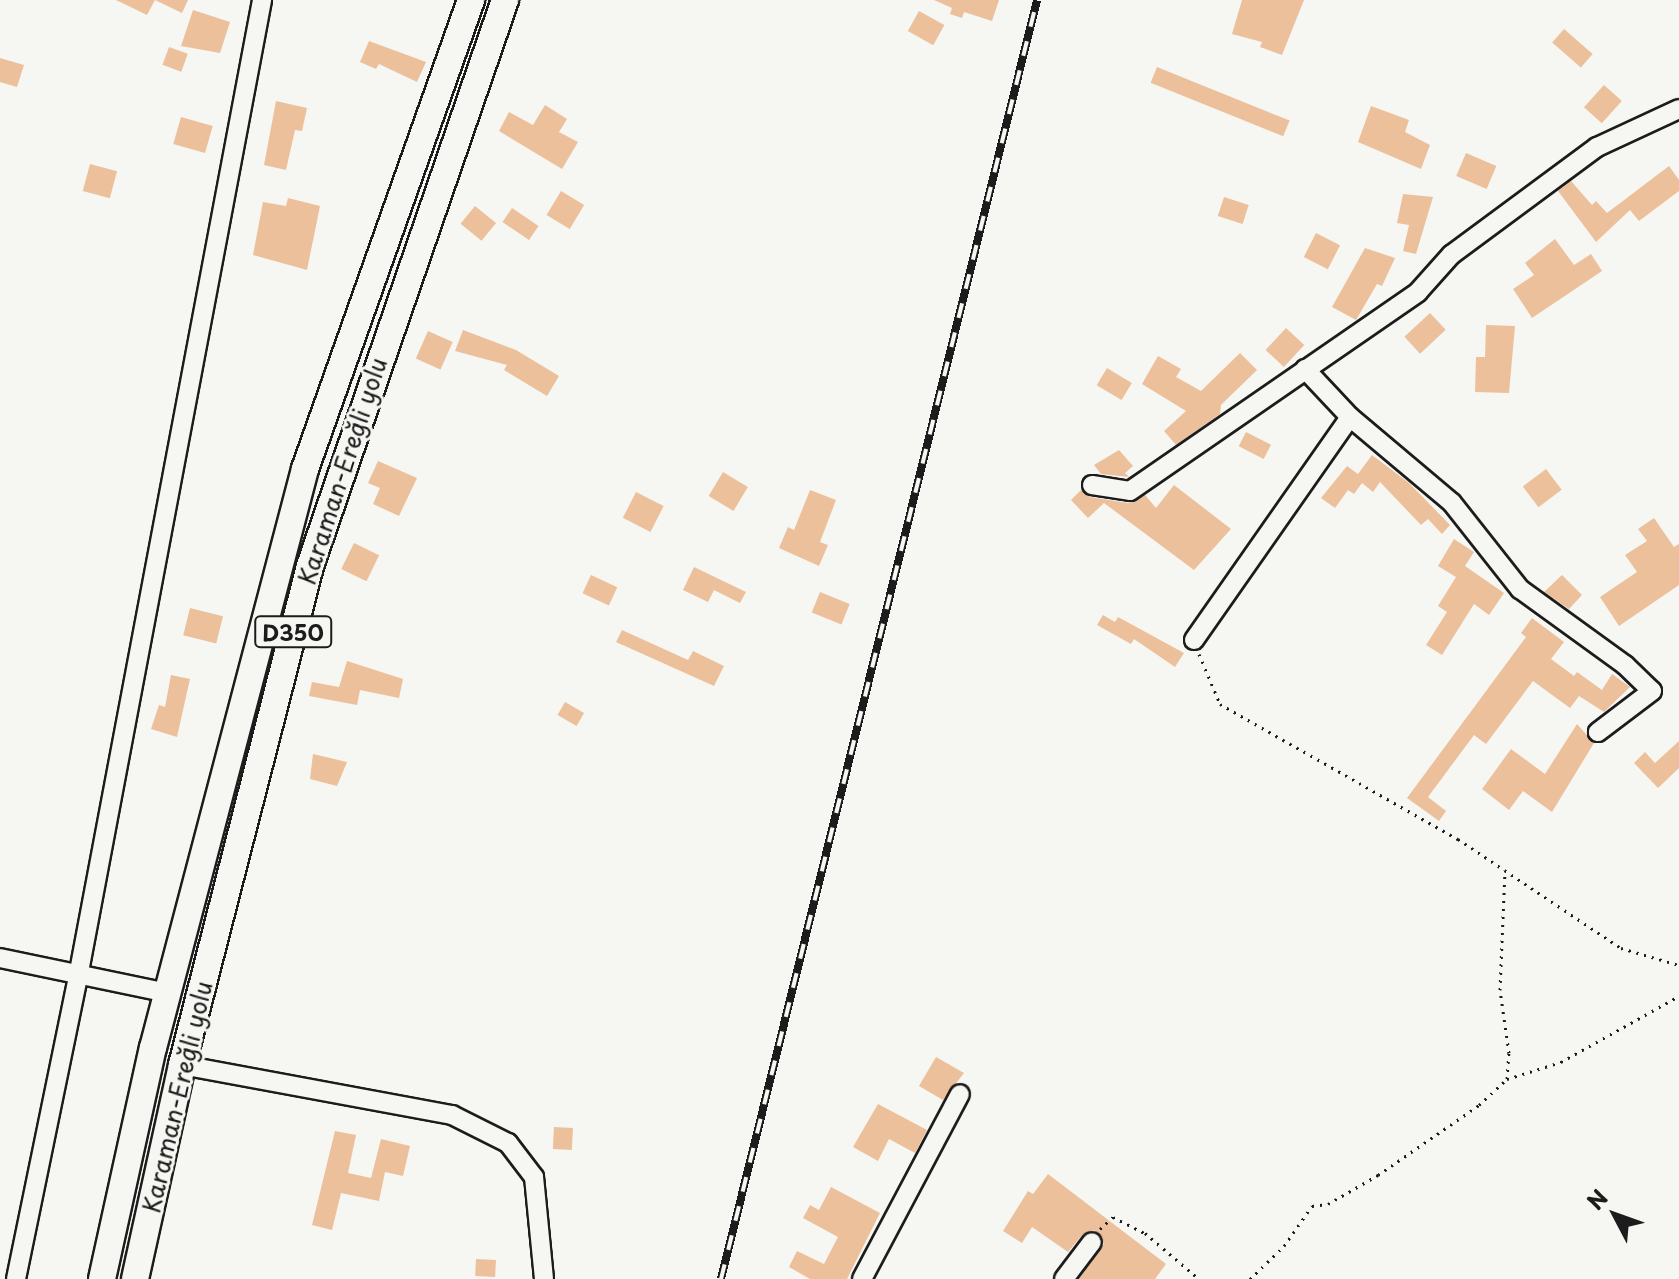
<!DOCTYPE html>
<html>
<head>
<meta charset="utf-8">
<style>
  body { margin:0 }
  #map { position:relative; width:1679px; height:1279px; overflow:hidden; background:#f6f6f2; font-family:"Playpen Sans",sans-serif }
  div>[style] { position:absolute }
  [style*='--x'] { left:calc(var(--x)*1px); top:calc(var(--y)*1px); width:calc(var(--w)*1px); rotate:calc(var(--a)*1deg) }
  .building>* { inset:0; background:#edc09c; transform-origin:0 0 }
  .path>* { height:3px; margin-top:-1.5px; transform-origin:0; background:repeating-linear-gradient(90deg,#1c1c1c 0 2px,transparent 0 8px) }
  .roads { filter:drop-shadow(2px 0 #1c1c1c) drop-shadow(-2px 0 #1c1c1c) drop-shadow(0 2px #1c1c1c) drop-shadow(0 -2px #1c1c1c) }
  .minor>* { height:18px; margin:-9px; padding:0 9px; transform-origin:9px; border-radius:9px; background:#f6f6f2 }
  .highway>* { height:26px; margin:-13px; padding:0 13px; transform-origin:13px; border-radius:13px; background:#f6f6f2 }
  .rail>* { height:8px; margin-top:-4px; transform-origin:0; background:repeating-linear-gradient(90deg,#f6f6f2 0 15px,#1c1c1c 0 30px); box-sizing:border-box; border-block:2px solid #1c1c1c }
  span { translate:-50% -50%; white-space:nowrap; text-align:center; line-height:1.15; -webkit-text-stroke:6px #f6f6f2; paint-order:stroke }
  .shield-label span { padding:2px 6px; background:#f6f6f2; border:2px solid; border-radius:6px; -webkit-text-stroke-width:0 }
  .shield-label { font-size:22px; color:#1c1c1c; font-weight:700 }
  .street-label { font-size:24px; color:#1c1c1c }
  .north { position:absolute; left:1575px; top:1175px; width:80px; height:80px; -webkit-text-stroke:6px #f6f6f2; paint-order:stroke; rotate:311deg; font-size:22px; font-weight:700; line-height:32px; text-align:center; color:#1c1c1c }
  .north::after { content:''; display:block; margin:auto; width:28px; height:36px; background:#1c1c1c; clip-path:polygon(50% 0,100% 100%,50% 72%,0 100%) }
</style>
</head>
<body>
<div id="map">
  <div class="building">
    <i style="clip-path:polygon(116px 0,188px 0,182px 13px,155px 0,147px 15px)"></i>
    <i style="clip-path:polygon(934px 0,999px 0,992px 21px,964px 12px,962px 18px,950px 14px,952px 8px)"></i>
    <i style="clip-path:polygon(1242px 0,1304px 0,1282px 55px,1260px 47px,1262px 42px,1232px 34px)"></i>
    <i style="clip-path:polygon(193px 10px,230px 22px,220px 53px,181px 46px)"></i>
    <i style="left:919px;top:11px;width:29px;height:23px;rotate:29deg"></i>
    <i style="left:1564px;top:29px;width:38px;height:18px;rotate:41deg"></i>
    <i style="clip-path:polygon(369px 41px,426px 62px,417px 82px,379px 64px,376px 69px,360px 62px)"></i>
    <i style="left:169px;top:47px;width:20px;height:19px;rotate:20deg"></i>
    <i style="clip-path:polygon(0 58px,24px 65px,17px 87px,0 82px)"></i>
    <i style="left:1157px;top:67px;width:143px;height:17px;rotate:22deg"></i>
    <i style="left:1604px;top:85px;width:24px;height:30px;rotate:42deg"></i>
    <i style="clip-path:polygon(276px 101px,307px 108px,302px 131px,295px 130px,286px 170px,264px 165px)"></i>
    <i style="clip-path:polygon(545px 105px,567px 119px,559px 132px,578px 142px,562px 169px,499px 131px,509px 112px,533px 125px)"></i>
    <i style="clip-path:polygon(1371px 106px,1409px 120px,1405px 132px,1430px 145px,1421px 169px,1358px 142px)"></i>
    <i style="left:181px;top:117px;width:33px;height:28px;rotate:16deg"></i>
    <i style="left:1466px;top:153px;width:33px;height:25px;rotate:23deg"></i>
    <i style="left:90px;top:164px;width:28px;height:28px;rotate:15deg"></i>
    <i style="clip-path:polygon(1669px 166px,1679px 180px,1679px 191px,1639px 221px,1630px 210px,1596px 242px,1558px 191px,1571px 181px,1592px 205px,1596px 201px,1607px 213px)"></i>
    <i style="left:561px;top:191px;width:27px;height:28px;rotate:31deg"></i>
    <i style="clip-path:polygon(1403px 194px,1433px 197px,1416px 254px,1403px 251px,1409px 225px,1397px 223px)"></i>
    <i style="left:1224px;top:197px;width:26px;height:20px;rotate:18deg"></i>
    <i style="clip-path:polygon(288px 198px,320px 206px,307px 270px,253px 255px,263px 202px,286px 206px)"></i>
    <i style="left:475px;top:206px;width:27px;height:23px;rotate:39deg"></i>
    <i style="left:512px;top:208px;width:32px;height:17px;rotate:34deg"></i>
    <i style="left:1316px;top:233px;width:27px;height:27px;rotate:27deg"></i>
    <i style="clip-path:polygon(1555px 239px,1574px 265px,1591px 254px,1602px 271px,1532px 318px,1513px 289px,1534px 275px,1525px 263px)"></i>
    <i style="clip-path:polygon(1365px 248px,1395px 258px,1382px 286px,1377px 284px,1356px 320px,1332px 307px)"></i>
    <i style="left:1430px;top:313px;width:23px;height:35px;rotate:47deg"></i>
    <i style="clip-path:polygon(1486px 325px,1515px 326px,1509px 393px,1475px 392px,1476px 357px,1485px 357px)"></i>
    <i style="left:1286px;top:328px;width:25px;height:30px;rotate:43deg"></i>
    <i style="clip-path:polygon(463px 330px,516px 350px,559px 376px,547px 396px,504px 370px,507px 365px,455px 351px)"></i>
    <i style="left:428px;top:331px;width:27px;height:30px;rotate:24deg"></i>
    <i style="clip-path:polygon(1240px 353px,1257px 370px,1221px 405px,1220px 414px,1176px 445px,1164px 431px,1186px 411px,1142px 384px,1158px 356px,1181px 369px,1176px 377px,1201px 391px)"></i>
    <i style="left:1107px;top:368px;width:29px;height:20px;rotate:31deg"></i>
    <i style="left:1246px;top:432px;width:28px;height:16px;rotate:27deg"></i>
    <i style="clip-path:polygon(1119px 450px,1133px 466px,1125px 473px,1129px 477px,1101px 474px,1094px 465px)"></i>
    <i style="clip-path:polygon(1372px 455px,1409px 483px,1450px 525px,1442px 534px,1428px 519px,1421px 525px,1380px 482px,1373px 492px,1362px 483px,1354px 494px,1348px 490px,1335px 508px,1321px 498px,1347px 466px,1358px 474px)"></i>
    <i style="clip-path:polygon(378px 461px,417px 478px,399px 516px,373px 504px,380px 488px,368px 483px)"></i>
    <i style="left:1546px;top:469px;width:26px;height:29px;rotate:53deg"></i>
    <i style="left:723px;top:472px;width:29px;height:28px;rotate:31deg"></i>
    <i style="clip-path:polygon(1174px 485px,1231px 529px,1194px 570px,1104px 503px,1088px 518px,1071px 500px,1081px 490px,1090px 497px,1128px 503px,1145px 495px,1156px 508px)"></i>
    <i style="clip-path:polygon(810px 490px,836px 500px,820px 542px,828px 545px,819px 566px,779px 548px,788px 527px,794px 530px)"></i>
    <i style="left:636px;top:492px;width:31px;height:29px;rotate:27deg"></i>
    <i style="clip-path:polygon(1654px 518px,1674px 547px,1679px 544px,1679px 585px,1619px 626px,1600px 597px,1637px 572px,1625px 555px,1647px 541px,1638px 529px)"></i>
    <i style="clip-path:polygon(1454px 539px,1474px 552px,1465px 566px,1504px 593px,1489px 615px,1474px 604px,1442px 655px,1426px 645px,1447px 612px,1438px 606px,1456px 577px,1438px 566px)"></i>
    <i style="left:354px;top:543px;width:28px;height:29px;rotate:26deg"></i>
    <i style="clip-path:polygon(694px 567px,746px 592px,740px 603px,714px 590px,708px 602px,683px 590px)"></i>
    <i style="left:591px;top:575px;width:29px;height:20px;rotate:25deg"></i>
    <i style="clip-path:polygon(1562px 575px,1582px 595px,1569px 609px,1544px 592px)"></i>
    <i style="left:820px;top:592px;width:32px;height:22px;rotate:22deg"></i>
    <i style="left:190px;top:608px;width:34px;height:28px;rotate:14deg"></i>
    <i style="clip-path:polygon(1103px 615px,1115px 622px,1118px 617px,1184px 653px,1175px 667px,1134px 639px,1131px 644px,1097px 625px)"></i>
    <i style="clip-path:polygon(1532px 618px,1564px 642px,1551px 659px,1574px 676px,1577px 672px,1602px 690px,1612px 674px,1630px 687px,1604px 712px,1579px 696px,1570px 708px,1533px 681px,1486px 744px,1474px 735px,1428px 797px,1446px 811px,1439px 821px,1407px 798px,1526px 637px,1521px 633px)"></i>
    <i style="clip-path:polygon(622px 630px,688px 660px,693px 651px,724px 666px,714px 686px,616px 642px)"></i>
    <i style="clip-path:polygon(347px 661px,403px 679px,399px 698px,360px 690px,357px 705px,309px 696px,312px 682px,339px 687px)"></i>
    <i style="clip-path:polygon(171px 675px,190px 679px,177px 737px,151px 729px,159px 705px,165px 707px)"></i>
    <i style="left:565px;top:702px;width:22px;height:15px;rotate:30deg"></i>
    <i style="clip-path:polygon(1577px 724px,1594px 743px,1552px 812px,1523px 791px,1509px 810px,1482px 789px,1511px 749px,1545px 774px)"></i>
    <i style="clip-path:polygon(1679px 741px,1679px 768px,1658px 788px,1634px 763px,1645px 752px,1655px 763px)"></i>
    <i style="clip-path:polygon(313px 754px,347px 762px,337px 786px,310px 779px)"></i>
    <i style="clip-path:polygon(936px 1057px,964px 1073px,943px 1100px,919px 1086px)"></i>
    <i style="clip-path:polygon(878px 1104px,927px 1130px,915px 1153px,889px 1139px,878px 1161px,853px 1147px)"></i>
    <i style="left:554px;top:1127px;width:19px;height:22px;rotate:3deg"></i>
    <i style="clip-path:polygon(335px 1131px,356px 1135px,348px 1173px,371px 1178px,381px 1139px,410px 1146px,403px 1176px,385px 1172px,379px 1201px,341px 1193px,332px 1230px,312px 1225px)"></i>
    <i style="clip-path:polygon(1048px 1174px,1166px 1264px,1155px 1279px,1079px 1279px,1104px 1244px,1094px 1230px,1083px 1234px,1068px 1252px,1032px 1227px,1022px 1243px,1003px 1231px,1028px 1191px,1033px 1194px)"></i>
    <i style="clip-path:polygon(831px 1187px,880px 1213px,847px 1279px,810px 1279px,789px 1267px,797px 1251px,824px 1264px,838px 1237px,803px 1218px,810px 1205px,819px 1210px)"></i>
    <i style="left:476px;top:1259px;width:20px;height:17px;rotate:3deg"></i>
  </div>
  <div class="path">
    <i style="--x:1199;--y:654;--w:54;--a:67.2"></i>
    <i style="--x:1220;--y:704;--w:274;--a:29.6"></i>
    <i style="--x:1458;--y:839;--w:196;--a:33.8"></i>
    <i style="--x:1621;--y:948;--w:60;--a:16.3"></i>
    <i style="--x:1507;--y:1079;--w:57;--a:-17.5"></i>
    <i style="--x:1561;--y:1062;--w:135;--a:-29.2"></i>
    <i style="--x:1100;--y:1229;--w:18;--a:-43"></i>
    <i style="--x:1113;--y:1217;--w:36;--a:27"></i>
    <i style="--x:1145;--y:1233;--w:71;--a:40.4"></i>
    <i style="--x:1250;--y:1279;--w:47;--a:-44.1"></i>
    <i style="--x:1284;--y:1246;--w:49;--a:-55"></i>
    <i style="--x:1312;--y:1206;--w:16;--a:-7"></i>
    <i style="--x:1328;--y:1204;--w:58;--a:-30.1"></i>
    <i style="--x:1378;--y:1175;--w:123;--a:-34.7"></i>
    <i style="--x:1479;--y:1105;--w:38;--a:-43"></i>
    <i style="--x:1507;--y:1079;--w:26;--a:-86"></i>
    <i style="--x:1509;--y:1053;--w:64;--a:-98.1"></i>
    <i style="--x:1500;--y:990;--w:120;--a:-87.6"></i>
  </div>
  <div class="roads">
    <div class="minor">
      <i style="--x:1305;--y:369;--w:66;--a:46.8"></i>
      <i style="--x:1350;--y:417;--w:133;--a:40.1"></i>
      <i style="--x:1452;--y:503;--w:110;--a:51.7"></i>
      <i style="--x:1520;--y:589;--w:130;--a:35.9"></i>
      <i style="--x:1625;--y:665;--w:37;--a:44"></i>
      <i style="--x:1652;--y:691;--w:68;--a:142.8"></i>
      <i style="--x:1092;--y:485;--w:38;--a:9"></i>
      <i style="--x:1130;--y:491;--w:350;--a:-34.6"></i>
      <i style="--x:1418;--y:292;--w:50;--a:-48.3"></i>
      <i style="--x:1451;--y:255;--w:182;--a:-36.5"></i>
      <i style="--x:1597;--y:147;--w:90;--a:-24.9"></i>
      <i style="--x:1194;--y:640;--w:272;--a:-55"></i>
      <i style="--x:0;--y:958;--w:171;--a:11.8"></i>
      <i style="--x:182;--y:1065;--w:275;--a:10.5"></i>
      <i style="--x:452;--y:1115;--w:63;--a:26.6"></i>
      <i style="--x:508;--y:1143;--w:43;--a:52.6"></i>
      <i style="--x:534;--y:1177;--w:102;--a:84.4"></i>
      <i style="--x:16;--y:1279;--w:308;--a:-78.4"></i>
      <i style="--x:78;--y:977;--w:994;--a:-79.33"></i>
      <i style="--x:862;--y:1279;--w:209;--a:-62.1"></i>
      <i style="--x:1064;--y:1279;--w:46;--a:-52.9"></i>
    </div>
    <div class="highway">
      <i style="--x:102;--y:1279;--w:237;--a:-77.6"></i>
      <i style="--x:153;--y:1048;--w:599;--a:-75.29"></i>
      <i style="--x:305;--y:469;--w:498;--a:-70.5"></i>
      <i style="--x:135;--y:1279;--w:219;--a:-77.6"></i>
      <i style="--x:182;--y:1065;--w:515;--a:-75.61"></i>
      <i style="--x:310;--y:566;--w:599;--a:-70.99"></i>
    </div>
  </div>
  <div class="rail">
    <i style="--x:721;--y:1279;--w:1317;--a:-76.12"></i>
  </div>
  <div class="shield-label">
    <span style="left:293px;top:632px">D350</span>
  </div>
  <div class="street-label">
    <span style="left:342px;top:471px;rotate:-72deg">Karaman-Ereğli yolu</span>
    <span style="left:177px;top:1097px;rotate:-77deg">Karaman-Ereğli yolu</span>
  </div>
  <div class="north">N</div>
</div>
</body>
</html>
